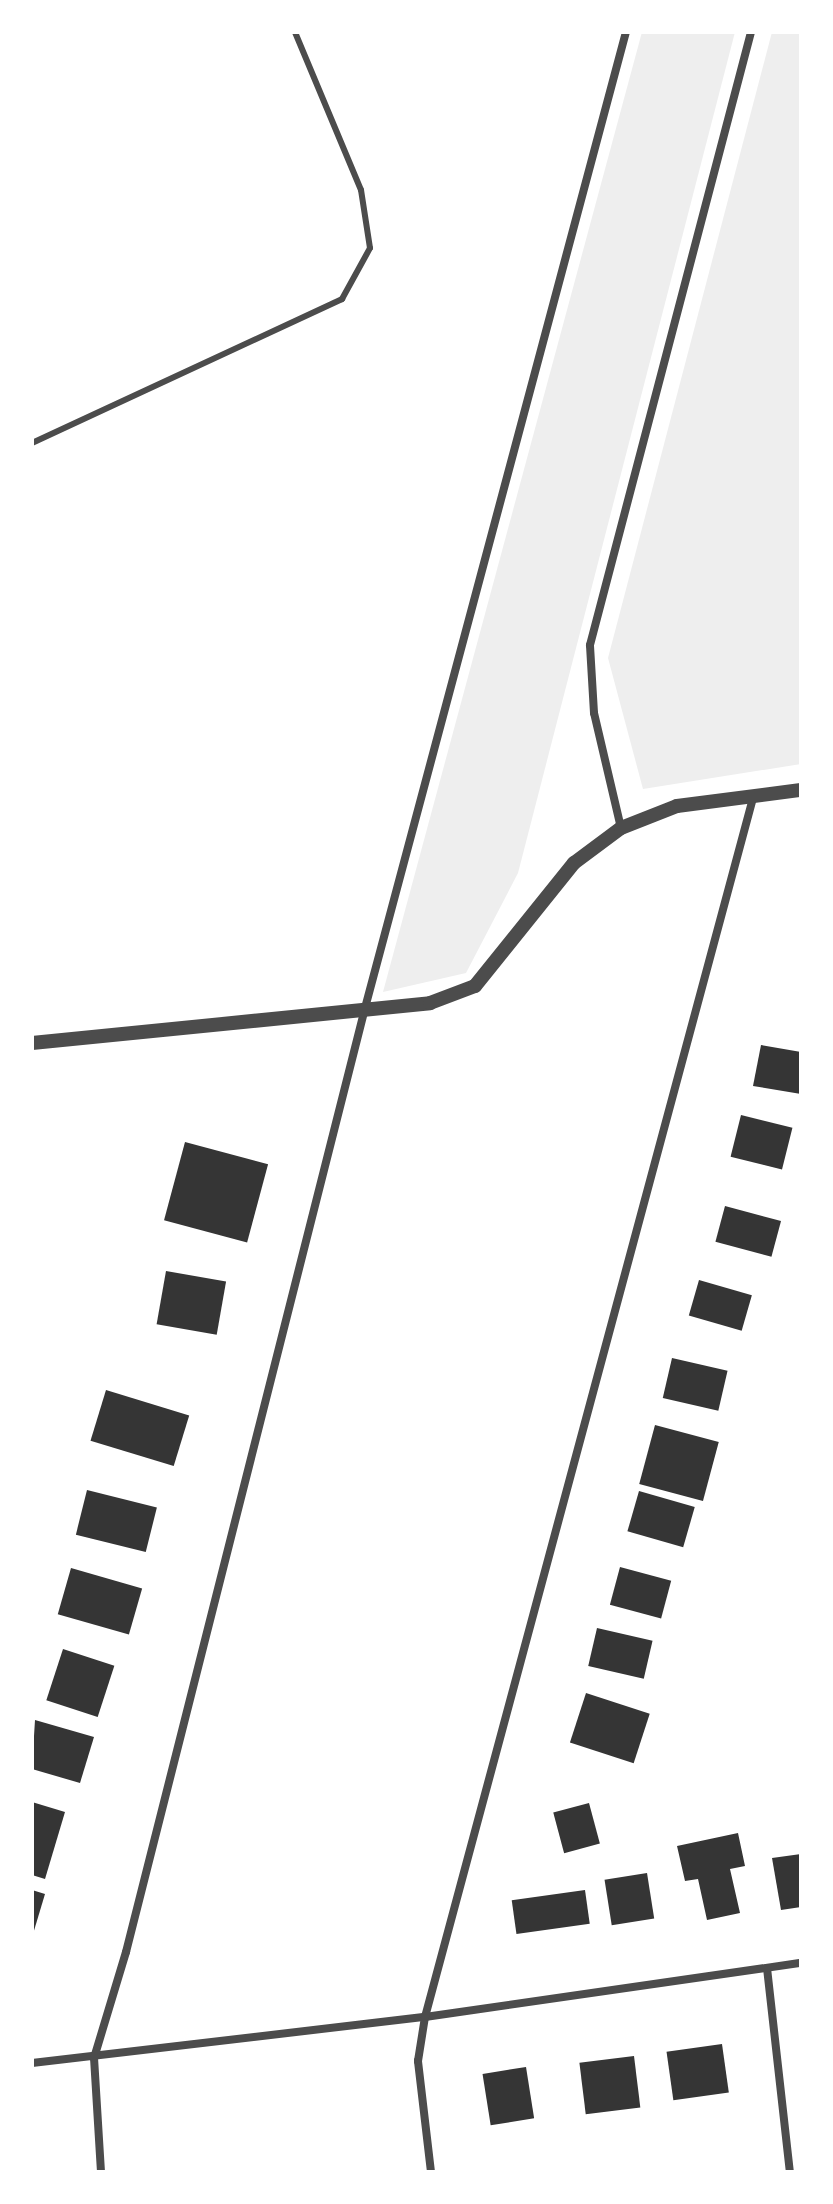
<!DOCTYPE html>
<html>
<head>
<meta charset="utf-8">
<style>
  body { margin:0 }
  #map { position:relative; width:833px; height:2204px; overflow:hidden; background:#fff; font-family:Lato,sans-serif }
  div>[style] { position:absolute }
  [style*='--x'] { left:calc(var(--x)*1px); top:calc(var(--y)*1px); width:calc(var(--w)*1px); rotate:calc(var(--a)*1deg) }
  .green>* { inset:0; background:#eee }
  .building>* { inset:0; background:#353535; transform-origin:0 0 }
  .service>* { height:6px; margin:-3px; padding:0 3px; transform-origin:3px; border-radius:3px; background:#4c4c4c }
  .minor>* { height:8px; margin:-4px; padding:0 4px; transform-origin:4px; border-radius:4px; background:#4c4c4c }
  .tertiary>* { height:14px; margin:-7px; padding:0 7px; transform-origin:7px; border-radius:7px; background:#4c4c4c }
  span { translate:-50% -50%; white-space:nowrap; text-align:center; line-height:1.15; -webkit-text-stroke:8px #fff; paint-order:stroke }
  .frame { position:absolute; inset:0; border:34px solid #fff; pointer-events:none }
</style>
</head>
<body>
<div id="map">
  <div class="green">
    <i style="clip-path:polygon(642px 32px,735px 32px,518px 873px,466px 973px,383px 992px)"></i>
    <i style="clip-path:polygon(772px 32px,801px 32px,801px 764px,643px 789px,608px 658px)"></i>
  </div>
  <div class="building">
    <i style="clip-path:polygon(761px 1045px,801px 1052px,801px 1094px,753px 1086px)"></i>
    <i style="left:741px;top:1115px;width:53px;height:43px;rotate:14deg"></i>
    <i style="left:185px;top:1142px;width:86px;height:81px;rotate:15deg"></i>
    <i style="left:725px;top:1206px;width:58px;height:37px;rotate:15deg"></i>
    <i style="left:166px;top:1271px;width:61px;height:54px;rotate:10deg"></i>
    <i style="left:699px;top:1280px;width:55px;height:37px;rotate:16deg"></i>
    <i style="left:672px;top:1358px;width:57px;height:41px;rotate:13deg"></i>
    <i style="left:106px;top:1390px;width:87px;height:53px;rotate:17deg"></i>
    <i style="left:655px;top:1425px;width:66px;height:61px;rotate:15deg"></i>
    <i style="left:87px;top:1490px;width:72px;height:46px;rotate:14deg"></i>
    <i style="left:639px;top:1491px;width:58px;height:42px;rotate:16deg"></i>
    <i style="left:620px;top:1567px;width:53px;height:39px;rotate:15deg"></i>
    <i style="left:71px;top:1568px;width:74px;height:48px;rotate:16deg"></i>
    <i style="left:597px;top:1628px;width:57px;height:39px;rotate:13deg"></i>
    <i style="left:63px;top:1649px;width:54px;height:54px;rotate:18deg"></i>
    <i style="left:586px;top:1693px;width:67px;height:52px;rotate:18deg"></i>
    <i style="clip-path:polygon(35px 1720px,94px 1737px,80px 1783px,32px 1769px)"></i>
    <i style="clip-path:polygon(32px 1802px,65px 1812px,45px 1879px,32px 1875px)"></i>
    <i style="left:589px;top:1803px;width:42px;height:37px;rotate:75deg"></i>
    <i style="clip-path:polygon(738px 1833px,745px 1866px,730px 1869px,740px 1913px,707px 1920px,698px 1879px,685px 1881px,677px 1846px)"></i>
    <i style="clip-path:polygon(801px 1854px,801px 1907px,781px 1910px,772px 1858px)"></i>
    <i style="left:647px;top:1873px;width:46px;height:43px;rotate:81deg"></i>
    <i style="clip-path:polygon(32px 1890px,45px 1894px,33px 1934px,32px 1934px)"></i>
    <i style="left:585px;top:1890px;width:34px;height:74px;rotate:82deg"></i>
    <i style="left:722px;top:2044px;width:49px;height:56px;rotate:82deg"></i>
    <i style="left:634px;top:2056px;width:52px;height:55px;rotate:83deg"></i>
    <i style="left:526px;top:2067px;width:52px;height:44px;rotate:81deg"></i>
  </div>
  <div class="service">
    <i style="--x:32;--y:443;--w:342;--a:-24.9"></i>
    <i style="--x:342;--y:299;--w:58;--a:-61.2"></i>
    <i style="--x:370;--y:248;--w:59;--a:-98.8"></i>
    <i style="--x:361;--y:190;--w:171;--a:-112.7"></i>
  </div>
  <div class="minor">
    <i style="--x:621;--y:828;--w:118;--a:-103.2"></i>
    <i style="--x:594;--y:713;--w:68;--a:-93.4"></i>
    <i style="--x:590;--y:645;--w:634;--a:-75.28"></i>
    <i style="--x:767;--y:1968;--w:205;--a:83.6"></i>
    <i style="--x:32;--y:2063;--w:396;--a:-6.7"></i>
    <i style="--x:425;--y:2017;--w:380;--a:-8.2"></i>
    <i style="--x:101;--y:2172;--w:114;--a:-93.5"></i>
    <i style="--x:94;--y:2058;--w:111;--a:-73.2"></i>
    <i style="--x:126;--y:1952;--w:974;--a:-75.79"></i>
    <i style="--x:365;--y:1008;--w:1010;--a:-75.03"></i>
    <i style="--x:431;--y:2172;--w:112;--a:-96.7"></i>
    <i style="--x:418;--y:2061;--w:45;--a:-81"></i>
    <i style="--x:425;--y:2017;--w:1266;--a:-74.94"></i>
  </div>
  <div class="tertiary">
    <i style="--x:32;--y:1043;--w:400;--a:-5.7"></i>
    <i style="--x:430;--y:1003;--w:48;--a:-20.7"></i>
    <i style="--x:475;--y:986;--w:158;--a:-51.2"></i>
    <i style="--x:574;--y:863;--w:59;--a:-36.7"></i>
    <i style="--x:621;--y:828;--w:60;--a:-21.4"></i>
    <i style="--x:677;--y:806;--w:125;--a:-7.4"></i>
  </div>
  <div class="frame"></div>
</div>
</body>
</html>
